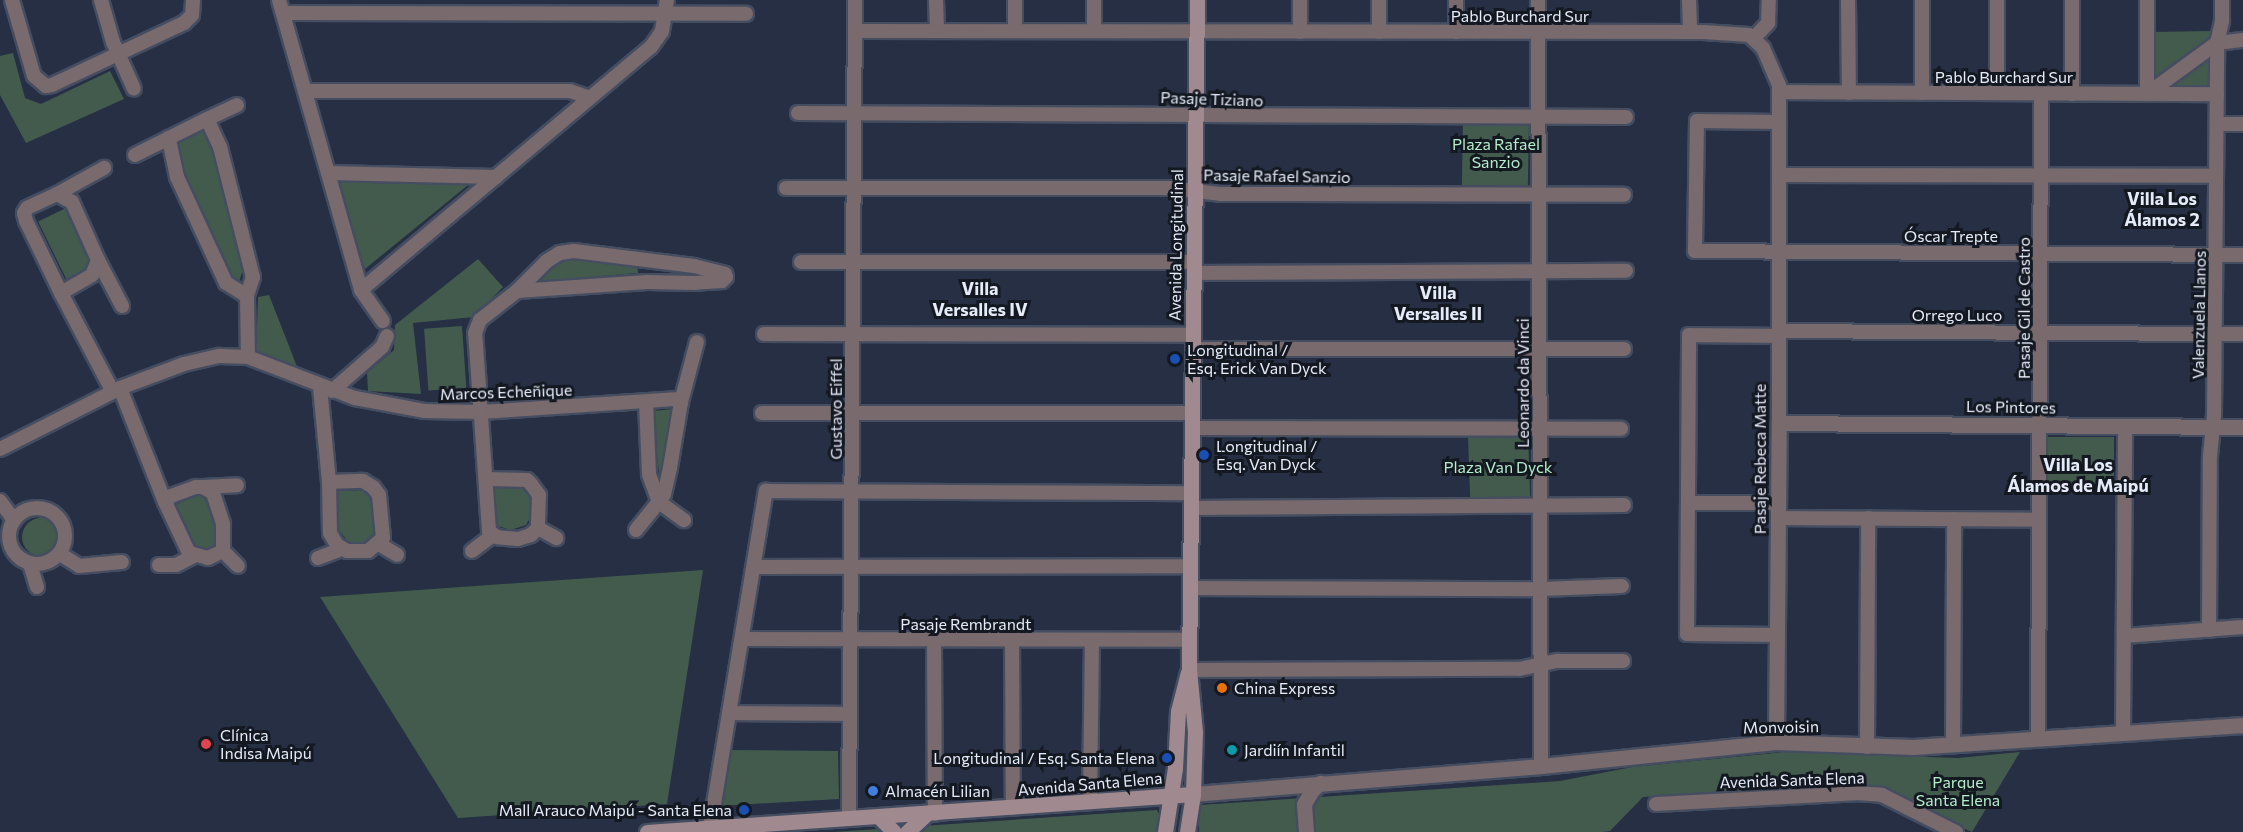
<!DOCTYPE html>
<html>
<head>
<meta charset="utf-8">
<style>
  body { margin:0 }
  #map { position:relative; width:2243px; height:832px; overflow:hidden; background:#262f44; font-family:Commissioner,sans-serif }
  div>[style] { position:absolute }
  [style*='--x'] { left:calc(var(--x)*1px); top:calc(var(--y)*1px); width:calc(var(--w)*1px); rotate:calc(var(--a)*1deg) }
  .green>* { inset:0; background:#425b4c; transform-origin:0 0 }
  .round { border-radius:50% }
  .roads { filter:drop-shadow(2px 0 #454d61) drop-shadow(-2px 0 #454d61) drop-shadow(0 2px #454d61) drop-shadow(0 -2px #454d61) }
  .minor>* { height:14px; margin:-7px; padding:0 7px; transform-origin:7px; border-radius:7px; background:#786a6d }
  .minor>.ring { margin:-7px; padding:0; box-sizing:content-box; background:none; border:14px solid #786a6d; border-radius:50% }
  .tertiary>* { height:15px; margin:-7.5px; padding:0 7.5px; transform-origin:7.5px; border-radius:7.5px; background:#786a6d }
  .secondary>* { height:15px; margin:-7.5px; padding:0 7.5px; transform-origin:7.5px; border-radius:7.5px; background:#a08a8f }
  .dots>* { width:16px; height:16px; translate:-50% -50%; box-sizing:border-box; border:3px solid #131821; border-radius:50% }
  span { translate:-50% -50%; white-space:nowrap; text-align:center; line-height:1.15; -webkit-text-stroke:6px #131821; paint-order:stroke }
  .street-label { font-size:16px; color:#e5ebf9 }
  .park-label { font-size:16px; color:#b5edca }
  .poi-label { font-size:16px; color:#e5ebf9 }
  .left { translate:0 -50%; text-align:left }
  .right { translate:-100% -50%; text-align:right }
  .neighbourhood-label { font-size:18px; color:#e5ebf9; font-weight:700 }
</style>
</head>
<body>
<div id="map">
  <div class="green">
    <i style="clip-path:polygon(2211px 31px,2211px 44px,2153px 85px,2149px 32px)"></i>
    <i style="clip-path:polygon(2212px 51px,2213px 89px,2161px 90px)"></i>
    <i style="clip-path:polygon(13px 53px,25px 98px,41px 104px,110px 71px,124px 99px,26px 143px,0 95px,0 56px)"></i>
    <i style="left:1463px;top:120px;width:66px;height:65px;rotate:1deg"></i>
    <i style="clip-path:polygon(203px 129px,213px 148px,243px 269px,239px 282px,229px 277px,183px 177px,175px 142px)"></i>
    <i style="clip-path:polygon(473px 181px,365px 269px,336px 182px)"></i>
    <i style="left:66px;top:208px;width:64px;height:31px;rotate:64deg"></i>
    <i style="clip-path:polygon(572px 258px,637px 259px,638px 273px,541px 281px,555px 264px)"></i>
    <i style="clip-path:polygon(478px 259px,503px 287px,474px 317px,413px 323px,421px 394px,368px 391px,367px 373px,394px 350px,395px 325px)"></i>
    <i style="clip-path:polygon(269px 295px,298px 369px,256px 354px,258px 297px)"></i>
    <i style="left:462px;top:326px;width:62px;height:38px;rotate:86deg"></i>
    <i style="clip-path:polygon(673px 409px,660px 485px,653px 411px)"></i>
    <i style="left:1528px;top:435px;width:65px;height:60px;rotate:88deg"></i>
    <i style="left:2046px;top:437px;width:68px;height:52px"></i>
    <i style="clip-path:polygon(493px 487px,526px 488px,535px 499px,533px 513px,526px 525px,511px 530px,498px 526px)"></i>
    <i style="clip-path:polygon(366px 490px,377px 501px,380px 532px,365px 546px,349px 543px,336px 526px,335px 491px)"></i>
    <i style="clip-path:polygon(200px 494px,210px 499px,215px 523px,216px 543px,209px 552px,191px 543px,173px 506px)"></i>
    <i class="round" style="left:22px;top:518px;width:38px;height:38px"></i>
    <i style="clip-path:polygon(703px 570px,667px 804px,458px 818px,320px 597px)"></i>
    <i style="clip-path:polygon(725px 750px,838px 751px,839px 799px,718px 806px)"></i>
    <i style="clip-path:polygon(1784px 752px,1958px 758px,2020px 752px,1972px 832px,1868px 786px,1643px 797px,1610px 831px,1602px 832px,1199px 832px,1199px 805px,1560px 781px,1632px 767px)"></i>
    <i style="clip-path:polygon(1157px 810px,1160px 817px,1157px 832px,834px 832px)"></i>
  </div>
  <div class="roads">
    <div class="minor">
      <i style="--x:12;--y:0;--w:79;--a:73.9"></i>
      <i style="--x:34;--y:76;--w:16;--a:40"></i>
      <i style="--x:46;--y:86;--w:6;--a:-9"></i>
      <i style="--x:52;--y:85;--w:146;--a:-25.2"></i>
      <i style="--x:184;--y:23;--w:11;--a:-45"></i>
      <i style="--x:192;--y:15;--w:15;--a:-86"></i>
      <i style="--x:101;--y:0;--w:44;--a:74.1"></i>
      <i style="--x:113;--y:42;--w:51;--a:65.9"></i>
      <i style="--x:279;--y:0;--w:301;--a:74.2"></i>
      <i style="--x:361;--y:290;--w:38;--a:55"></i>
      <i style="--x:936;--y:0;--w:31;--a:88"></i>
      <i style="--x:1015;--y:0;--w:31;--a:90"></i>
      <i style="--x:1094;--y:0;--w:31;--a:90"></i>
      <i style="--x:1300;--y:0;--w:32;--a:90"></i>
      <i style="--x:1379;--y:0;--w:32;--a:90"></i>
      <i style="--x:1538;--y:0;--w:766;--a:89.78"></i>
      <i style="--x:1689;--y:0;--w:32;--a:88"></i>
      <i style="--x:1848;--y:0;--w:93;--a:89.4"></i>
      <i style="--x:1922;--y:0;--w:93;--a:90"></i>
      <i style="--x:1997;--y:0;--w:93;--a:90"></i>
      <i style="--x:2072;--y:0;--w:94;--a:90"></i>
      <i style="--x:2147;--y:0;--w:94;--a:90"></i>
      <i style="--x:283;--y:13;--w:463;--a:0.1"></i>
      <i style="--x:855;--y:31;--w:848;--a:0.07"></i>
      <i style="--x:1703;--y:32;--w:46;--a:3.7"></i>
      <i style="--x:1749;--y:35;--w:19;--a:43"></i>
      <i style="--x:1763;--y:48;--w:40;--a:66.6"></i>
      <i style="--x:1779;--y:85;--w:338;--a:90"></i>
      <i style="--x:1456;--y:32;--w:32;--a:-90"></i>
      <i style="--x:1754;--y:38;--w:21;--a:-47"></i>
      <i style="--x:1768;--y:23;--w:23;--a:-88"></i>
      <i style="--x:305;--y:91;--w:265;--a:0"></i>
      <i style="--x:570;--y:91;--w:21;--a:19"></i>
      <i style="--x:1779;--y:92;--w:438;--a:0.3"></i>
      <i style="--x:2147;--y:94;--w:87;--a:-36.1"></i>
      <i style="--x:2217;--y:43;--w:26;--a:-7"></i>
      <i style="--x:798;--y:113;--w:828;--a:0.28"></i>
      <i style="--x:207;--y:119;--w:33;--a:-25"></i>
      <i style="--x:1779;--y:122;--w:82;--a:-179.3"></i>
      <i style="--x:1697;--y:121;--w:130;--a:90.9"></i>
      <i style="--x:1695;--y:251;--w:548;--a:0.42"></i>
      <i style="--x:2217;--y:124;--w:26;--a:0"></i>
      <i style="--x:135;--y:155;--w:80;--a:-26.6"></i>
      <i style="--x:207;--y:119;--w:31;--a:65"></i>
      <i style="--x:220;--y:147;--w:134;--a:75.8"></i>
      <i style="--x:253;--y:277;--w:20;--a:108"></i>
      <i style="--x:247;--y:296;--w:25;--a:-148"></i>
      <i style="--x:226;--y:283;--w:117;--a:-114.8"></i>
      <i style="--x:177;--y:177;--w:40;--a:-102"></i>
      <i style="--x:328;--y:173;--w:168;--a:1.4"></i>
      <i style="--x:1779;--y:175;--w:437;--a:0.1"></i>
      <i style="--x:786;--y:188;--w:384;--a:0"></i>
      <i style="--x:1170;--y:188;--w:50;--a:6.8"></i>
      <i style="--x:1220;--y:194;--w:404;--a:0.1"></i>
      <i style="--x:57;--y:194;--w:54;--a:-29"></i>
      <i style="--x:98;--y:260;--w:52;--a:62.4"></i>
      <i style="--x:801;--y:262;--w:393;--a:0"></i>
      <i style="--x:1194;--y:273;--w:432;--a:-0.3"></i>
      <i style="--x:361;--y:290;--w:378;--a:-40"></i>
      <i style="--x:651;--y:47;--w:19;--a:-55"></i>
      <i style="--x:662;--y:31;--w:31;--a:-81"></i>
      <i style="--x:61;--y:293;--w:36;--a:-30"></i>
      <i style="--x:92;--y:275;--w:16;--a:-68"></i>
      <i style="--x:98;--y:260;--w:64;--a:-114.1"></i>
      <i style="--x:72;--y:202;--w:17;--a:-152"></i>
      <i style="--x:57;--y:194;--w:33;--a:155"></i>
      <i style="--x:27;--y:208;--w:6;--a:121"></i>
      <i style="--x:24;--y:213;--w:8;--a:76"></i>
      <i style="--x:26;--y:221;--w:80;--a:64.1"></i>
      <i style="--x:61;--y:293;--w:112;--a:62.3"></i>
      <i style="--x:247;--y:296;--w:61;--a:89.1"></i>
      <i style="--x:1779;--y:331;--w:464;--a:0.4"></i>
      <i style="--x:764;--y:334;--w:429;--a:0.1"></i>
      <i style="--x:1193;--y:349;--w:431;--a:0"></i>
      <i style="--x:320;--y:387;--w:95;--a:84.6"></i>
      <i style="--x:120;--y:388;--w:123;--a:68.5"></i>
      <i style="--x:332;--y:391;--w:67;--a:-41.3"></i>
      <i style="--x:382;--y:347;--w:12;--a:-66"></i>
      <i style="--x:681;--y:402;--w:62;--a:-75.1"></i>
      <i style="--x:762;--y:413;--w:431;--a:0"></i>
      <i style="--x:1193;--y:428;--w:428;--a:0.1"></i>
      <i style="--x:0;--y:449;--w:135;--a:-26.9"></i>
      <i style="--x:120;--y:388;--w:68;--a:-20.6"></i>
      <i style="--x:184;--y:364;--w:37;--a:-13"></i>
      <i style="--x:220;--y:356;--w:28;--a:2"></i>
      <i style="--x:248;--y:357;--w:115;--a:21"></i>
      <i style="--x:355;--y:398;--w:70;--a:10.7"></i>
      <i style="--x:424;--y:411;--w:57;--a:1"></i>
      <i style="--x:481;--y:412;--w:198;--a:-3.8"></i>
      <i style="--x:679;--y:399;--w:4;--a:56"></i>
      <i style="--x:681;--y:402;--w:67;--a:99.5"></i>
      <i style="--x:670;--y:468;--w:27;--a:103"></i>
      <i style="--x:664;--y:494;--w:9;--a:122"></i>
      <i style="--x:659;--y:502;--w:30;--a:-110"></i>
      <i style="--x:649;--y:474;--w:72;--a:-92.4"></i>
      <i style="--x:486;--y:479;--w:41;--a:1.4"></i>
      <i style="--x:527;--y:480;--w:6;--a:45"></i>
      <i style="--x:531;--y:484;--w:14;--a:54"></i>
      <i style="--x:539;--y:495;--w:33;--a:92"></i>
      <i style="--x:538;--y:528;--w:10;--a:135"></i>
      <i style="--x:531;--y:535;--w:14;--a:163"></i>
      <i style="--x:518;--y:539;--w:21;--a:-175"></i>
      <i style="--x:497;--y:537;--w:10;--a:-143"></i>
      <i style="--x:489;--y:531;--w:198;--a:-94"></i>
      <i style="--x:475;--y:333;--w:14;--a:-69"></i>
      <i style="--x:480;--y:320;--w:47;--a:-38.1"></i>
      <i style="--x:517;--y:291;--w:42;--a:-45"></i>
      <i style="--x:547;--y:261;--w:15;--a:-32"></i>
      <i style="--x:560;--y:253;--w:14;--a:-8"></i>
      <i style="--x:574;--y:251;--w:121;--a:7.1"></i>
      <i style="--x:694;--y:266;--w:32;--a:14"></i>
      <i style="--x:725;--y:274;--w:3;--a:72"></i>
      <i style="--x:726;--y:277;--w:6;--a:135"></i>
      <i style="--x:722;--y:281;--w:27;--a:176"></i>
      <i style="--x:695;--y:283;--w:48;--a:-178.8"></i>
      <i style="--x:647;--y:282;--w:130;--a:176"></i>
      <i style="--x:363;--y:481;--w:12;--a:31"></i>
      <i style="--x:373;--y:487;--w:10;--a:53"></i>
      <i style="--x:379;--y:495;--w:43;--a:84.7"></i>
      <i style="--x:383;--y:538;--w:20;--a:139"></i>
      <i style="--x:368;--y:551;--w:21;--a:180"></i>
      <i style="--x:347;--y:551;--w:12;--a:-149"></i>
      <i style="--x:337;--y:545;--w:14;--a:-120"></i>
      <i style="--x:330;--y:533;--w:51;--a:-91.1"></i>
      <i style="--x:329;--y:482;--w:34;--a:-2"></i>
      <i style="--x:203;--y:487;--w:34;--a:-3"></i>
      <i style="--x:0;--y:501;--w:24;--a:54"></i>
      <i style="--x:1688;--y:503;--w:90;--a:0"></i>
      <i class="ring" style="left:9px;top:508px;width:42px;height:42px"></i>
      <i style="--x:1192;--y:508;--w:432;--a:-0.4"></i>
      <i style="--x:1778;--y:518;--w:261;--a:0.4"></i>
      <i style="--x:538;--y:528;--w:21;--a:29"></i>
      <i style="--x:636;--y:530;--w:36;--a:-51"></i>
      <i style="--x:659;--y:502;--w:31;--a:36"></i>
      <i style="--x:379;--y:544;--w:21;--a:31"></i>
      <i style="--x:223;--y:551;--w:17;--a:155"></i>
      <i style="--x:208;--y:558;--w:20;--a:-165"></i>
      <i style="--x:189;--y:553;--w:56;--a:-115.2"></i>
      <i style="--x:165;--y:502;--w:8;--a:-45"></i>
      <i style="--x:171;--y:496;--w:27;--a:-20"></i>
      <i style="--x:196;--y:487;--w:7;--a:0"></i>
      <i style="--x:203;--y:487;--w:12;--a:31"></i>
      <i style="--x:213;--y:493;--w:33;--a:72"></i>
      <i style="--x:223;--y:524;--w:27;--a:90"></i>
      <i style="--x:223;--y:551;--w:21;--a:45"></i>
      <i style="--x:472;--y:551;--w:25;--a:-37"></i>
      <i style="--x:60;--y:554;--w:22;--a:32"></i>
      <i style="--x:79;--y:566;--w:43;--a:-5.3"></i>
      <i style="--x:318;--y:558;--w:26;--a:-21"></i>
      <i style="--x:30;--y:564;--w:24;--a:73"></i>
      <i style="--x:159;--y:565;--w:17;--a:0"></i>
      <i style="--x:176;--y:565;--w:20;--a:-27"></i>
      <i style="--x:754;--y:567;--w:437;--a:-0.1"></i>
      <i style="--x:1191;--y:588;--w:350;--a:0.2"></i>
      <i style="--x:1541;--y:589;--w:81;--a:-2.1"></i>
      <i style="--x:2209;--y:630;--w:174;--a:-89.7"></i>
      <i style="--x:2210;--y:456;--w:41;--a:-84.4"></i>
      <i style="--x:2214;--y:415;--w:372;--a:-89.5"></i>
      <i style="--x:2217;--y:43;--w:23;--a:-77"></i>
      <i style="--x:2222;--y:21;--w:21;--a:-90"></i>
      <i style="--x:1777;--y:635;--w:90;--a:-179.4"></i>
      <i style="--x:1687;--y:634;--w:299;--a:-89.6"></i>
      <i style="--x:1689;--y:335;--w:90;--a:0.6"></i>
      <i style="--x:2124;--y:636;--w:119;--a:-4.3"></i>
      <i style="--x:742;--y:639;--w:448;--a:0.1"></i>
      <i style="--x:934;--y:640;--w:174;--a:89.7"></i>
      <i style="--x:1012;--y:641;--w:167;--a:89.7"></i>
      <i style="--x:1189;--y:670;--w:330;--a:-0.2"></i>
      <i style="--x:1519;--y:669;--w:40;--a:-12"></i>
      <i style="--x:1558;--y:661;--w:65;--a:0"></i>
      <i style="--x:729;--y:713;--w:121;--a:0.5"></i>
      <i style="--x:2123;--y:733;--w:307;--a:-89.6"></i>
      <i style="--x:2038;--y:739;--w:645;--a:-89.73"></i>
      <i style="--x:1953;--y:745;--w:226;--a:-89.7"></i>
      <i style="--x:1867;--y:747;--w:229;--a:-89.7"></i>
      <i style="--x:1090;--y:802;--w:160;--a:-89.3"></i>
      <i style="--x:1656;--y:804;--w:200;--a:-3.1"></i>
      <i style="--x:1856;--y:793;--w:26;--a:4"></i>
      <i style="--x:1882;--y:795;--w:83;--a:26.6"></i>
      <i style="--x:849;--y:819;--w:819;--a:-89.58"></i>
      <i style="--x:710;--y:828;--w:342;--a:-80.6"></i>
      <i style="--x:766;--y:491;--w:426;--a:0.3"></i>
    </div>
    <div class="tertiary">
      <i style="--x:1776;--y:742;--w:319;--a:-89.5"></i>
      <i style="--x:1779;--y:423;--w:464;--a:0.5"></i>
      <i style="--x:1193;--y:794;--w:349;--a:-4.6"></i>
      <i style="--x:1541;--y:766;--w:236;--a:-5.8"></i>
      <i style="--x:1776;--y:742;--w:137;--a:2.1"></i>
      <i style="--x:1913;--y:747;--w:331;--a:-3.8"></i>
      <i style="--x:1306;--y:832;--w:28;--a:-94"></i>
      <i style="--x:1304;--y:804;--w:16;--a:-60"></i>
      <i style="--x:1312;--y:790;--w:11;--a:-41"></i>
    </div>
    <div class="secondary">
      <i style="--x:879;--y:817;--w:21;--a:45"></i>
      <i style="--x:647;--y:832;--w:547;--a:-3.98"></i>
      <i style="--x:907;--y:832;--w:26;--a:-43"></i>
      <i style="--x:1165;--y:832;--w:65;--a:-81.1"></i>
      <i style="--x:1175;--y:768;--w:57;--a:-87"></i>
      <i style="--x:1178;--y:711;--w:40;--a:-75.6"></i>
      <i style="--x:1187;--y:832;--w:38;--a:-81"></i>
      <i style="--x:1193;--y:794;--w:62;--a:-88.2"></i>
      <i style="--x:1195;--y:732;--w:62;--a:-95.5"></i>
      <i style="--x:1189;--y:670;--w:670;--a:-89.32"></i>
    </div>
  </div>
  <div class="dots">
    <i style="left:1175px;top:359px;background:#1a4fb4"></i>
    <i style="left:1204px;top:455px;background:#1a4fb4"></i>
    <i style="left:1222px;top:688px;background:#e8710a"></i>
    <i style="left:206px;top:744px;background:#e0444e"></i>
    <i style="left:1232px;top:750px;background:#0f9aa8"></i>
    <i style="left:1167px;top:758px;background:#1a4fb4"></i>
    <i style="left:873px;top:791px;background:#3f7fe0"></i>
    <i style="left:744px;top:810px;background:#1a4fb4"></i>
  </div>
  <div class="street-label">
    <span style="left:1520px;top:16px">Pablo Burchard Sur</span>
    <span style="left:2004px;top:77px">Pablo Burchard Sur</span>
    <span style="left:1212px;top:99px;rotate:2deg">Pasaje Tiziano</span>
    <span style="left:1277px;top:176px;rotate:1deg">Pasaje Rafael Sanzio</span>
    <span style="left:1951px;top:236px">Óscar Trepte</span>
    <span style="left:1176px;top:245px;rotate:-89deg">Avenida Longitudinal</span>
    <span style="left:2024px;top:308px;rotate:-90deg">Pasaje Gil de Castro</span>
    <span style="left:1957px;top:315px">Orrego Luco</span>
    <span style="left:2199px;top:315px;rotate:-89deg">Valenzuela Llanos</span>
    <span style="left:1523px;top:383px;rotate:-90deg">Leonardo da Vinci</span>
    <span style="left:506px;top:392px;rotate:-2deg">Marcos Echeñique</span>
    <span style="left:2011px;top:407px;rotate:1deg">Los Pintores</span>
    <span style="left:836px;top:409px;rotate:-90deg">Gustavo Eiffel</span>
    <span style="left:1760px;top:459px;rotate:-90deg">Pasaje Rebeca Matte</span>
    <span style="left:966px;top:624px">Pasaje Rembrandt</span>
    <span style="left:1781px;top:727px;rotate:-1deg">Monvoisin</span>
    <span style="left:1792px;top:780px;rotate:-2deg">Avenida Santa Elena</span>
    <span style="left:1090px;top:784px;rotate:-5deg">Avenida Santa Elena</span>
  </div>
  <div class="park-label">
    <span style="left:1496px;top:153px">Plaza Rafael<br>Sanzio</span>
    <span style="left:1498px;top:467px">Plaza Van Dyck</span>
    <span style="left:1958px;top:791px">Parque<br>Santa Elena</span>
  </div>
  <div class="poi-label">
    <span class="left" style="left:1187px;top:359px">Longitudinal /<br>Esq. Erick Van Dyck</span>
    <span class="left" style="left:1216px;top:455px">Longitudinal /<br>Esq. Van Dyck</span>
    <span class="left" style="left:1234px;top:688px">China Express</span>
    <span class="left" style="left:220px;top:744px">Clínica<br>Indisa Maipú</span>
    <span class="left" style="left:1244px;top:750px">Jardiín Infantil</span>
    <span class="right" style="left:1155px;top:758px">Longitudinal / Esq. Santa Elena</span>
    <span class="left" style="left:885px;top:791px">Almacén Lilian</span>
    <span class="right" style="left:732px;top:810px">Mall Arauco Maipú - Santa Elena</span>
  </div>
  <div class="neighbourhood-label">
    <span style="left:2162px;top:209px">Villa Los<br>Álamos 2</span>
    <span style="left:980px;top:299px">Villa<br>Versalles IV</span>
    <span style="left:1438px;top:303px">Villa<br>Versalles II</span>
    <span style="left:2078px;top:475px">Villa Los<br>Álamos de Maipú</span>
  </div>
</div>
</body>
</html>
